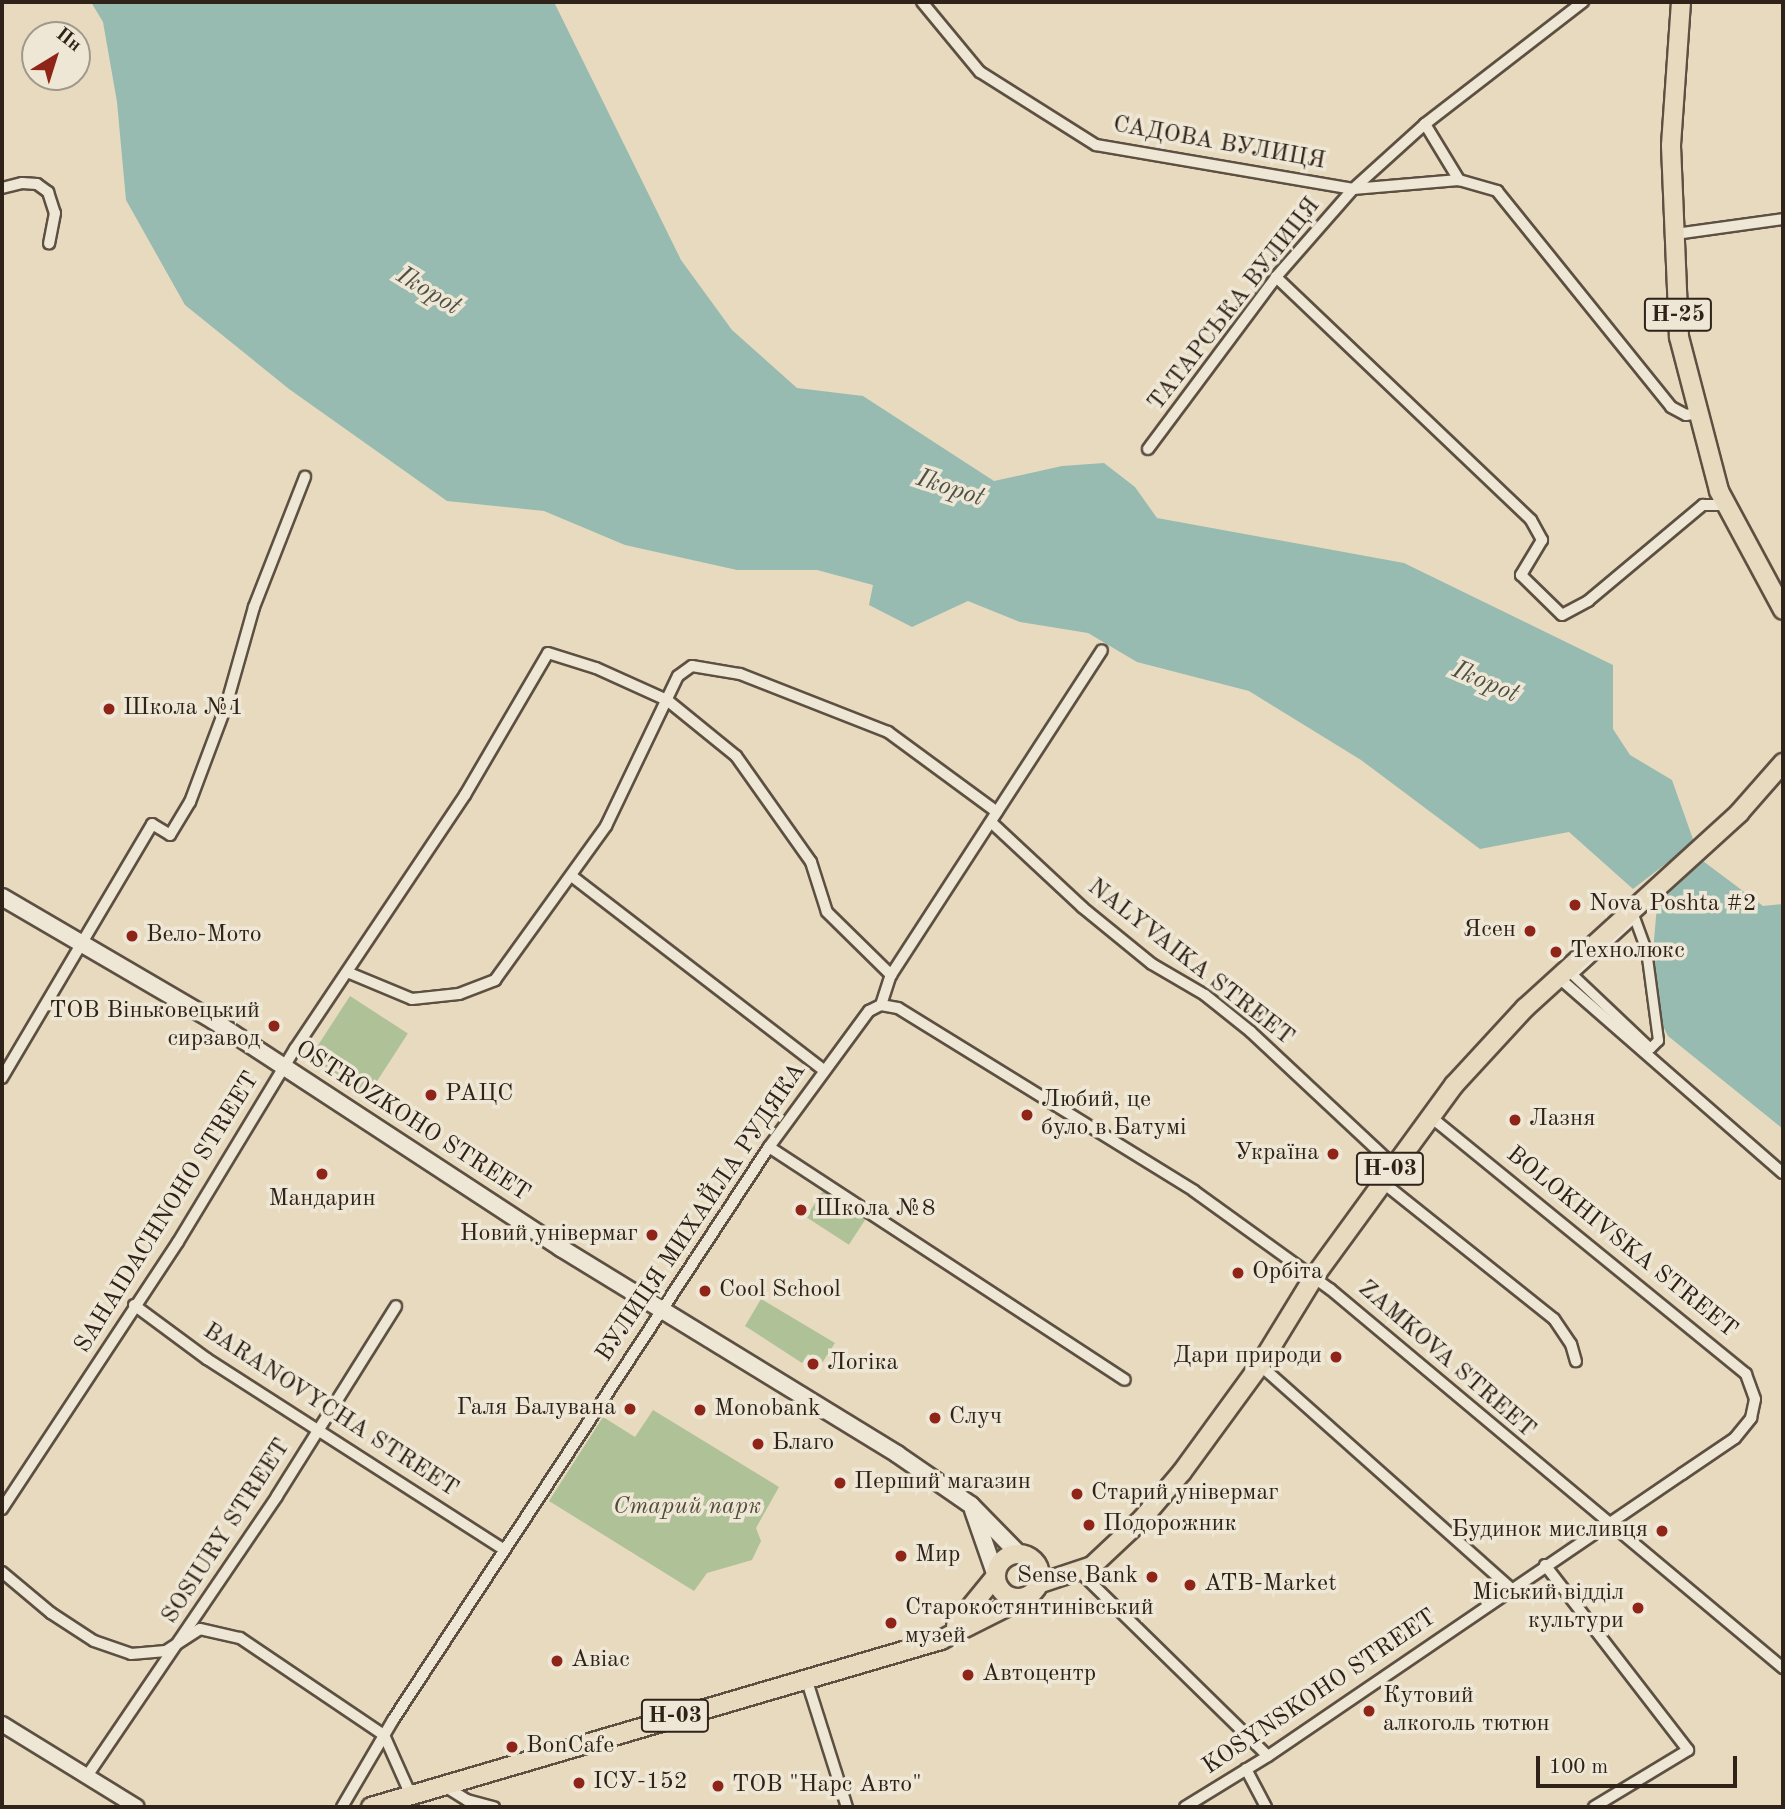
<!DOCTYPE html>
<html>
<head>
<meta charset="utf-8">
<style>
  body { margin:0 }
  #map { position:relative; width:1785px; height:1809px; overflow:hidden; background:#e7dabf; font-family:"Old Standard TT",serif }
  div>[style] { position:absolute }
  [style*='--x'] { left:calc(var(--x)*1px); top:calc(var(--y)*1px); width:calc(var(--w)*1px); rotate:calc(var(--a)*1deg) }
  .green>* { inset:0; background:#afc197; transform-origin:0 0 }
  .water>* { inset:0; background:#97bbb1 }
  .roads { filter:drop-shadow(2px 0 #5d5042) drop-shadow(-2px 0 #5d5042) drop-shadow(0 2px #5d5042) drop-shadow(0 -2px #5d5042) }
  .pedestrian>* { height:9px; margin:-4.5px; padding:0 4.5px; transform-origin:4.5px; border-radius:4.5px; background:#efe7d5 }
  .minor>* { height:10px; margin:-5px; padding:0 5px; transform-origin:5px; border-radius:5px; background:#efe7d5 }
  .tertiary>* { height:14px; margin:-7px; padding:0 7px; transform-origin:7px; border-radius:7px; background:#efe7d5 }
  .secondary>* { height:16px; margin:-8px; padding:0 8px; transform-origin:8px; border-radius:8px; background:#efe7d5 }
  .primary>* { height:18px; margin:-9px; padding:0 9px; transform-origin:9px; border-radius:9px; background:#e7dabf }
  .primary>.ring { margin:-9px; padding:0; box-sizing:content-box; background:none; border:18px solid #e7dabf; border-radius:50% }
  .dots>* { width:19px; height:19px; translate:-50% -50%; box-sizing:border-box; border:4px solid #efe7d5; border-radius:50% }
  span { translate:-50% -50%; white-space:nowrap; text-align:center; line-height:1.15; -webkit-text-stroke:7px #efe7d5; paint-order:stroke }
  .shield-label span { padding:2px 5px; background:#efe7d5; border:2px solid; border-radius:5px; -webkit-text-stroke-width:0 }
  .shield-label { font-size:23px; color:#2f2219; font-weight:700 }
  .street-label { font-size:24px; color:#2f2219 }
  .poi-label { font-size:24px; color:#2f2219 }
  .left { translate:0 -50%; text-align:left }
  .right { translate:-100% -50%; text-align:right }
  .park-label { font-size:24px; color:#4f4a38; font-style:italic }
  .water-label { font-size:26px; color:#4e5047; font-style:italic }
  .frame { position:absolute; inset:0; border:4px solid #2f2219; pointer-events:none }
  .north { position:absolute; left:21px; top:21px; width:70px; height:70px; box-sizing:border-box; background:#efe7d5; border:2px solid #a2988a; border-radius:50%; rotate:38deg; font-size:19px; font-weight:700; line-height:28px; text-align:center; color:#2f2219 }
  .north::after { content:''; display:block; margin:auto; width:24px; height:32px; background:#8f2418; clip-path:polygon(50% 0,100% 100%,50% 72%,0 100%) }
  .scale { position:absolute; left:1536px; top:1756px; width:201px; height:32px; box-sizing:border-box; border:4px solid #2f2219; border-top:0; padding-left:9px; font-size:21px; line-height:24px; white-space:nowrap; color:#2f2219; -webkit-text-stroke:5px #efe7d5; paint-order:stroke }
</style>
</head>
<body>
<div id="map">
  <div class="green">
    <i style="left:350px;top:996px;width:69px;height:77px;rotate:33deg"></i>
    <i style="left:823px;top:1191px;width:51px;height:31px;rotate:33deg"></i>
    <i style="clip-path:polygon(761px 1299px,835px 1343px,822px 1363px,808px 1354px,802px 1363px,745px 1326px)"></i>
    <i style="clip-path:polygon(653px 1410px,779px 1487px,756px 1528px,761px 1541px,752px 1560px,707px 1573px,694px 1591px,549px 1501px,603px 1417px,635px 1437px)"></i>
  </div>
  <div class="water">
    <i style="clip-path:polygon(91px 2px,554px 2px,681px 260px,732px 330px,797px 388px,863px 396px,994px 481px,1062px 466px,1104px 463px,1135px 487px,1157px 518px,1404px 563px,1613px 665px,1613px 729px,1630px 755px,1672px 780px,1694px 842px,1633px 889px,1569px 832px,1480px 849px,1361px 760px,1249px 691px,1137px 662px,1088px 633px,1020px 622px,968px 601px,912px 627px,869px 605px,873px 585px,817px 570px,737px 570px,625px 545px,544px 511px,447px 501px,289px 389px,185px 305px,126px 200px,117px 102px,103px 22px)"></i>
    <i style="clip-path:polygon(1703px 861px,1763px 906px,1783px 904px,1783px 1129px,1668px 1036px,1663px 1026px,1653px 952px,1657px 905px)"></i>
  </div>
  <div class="roads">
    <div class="pedestrian">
      <i style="--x:1634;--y:917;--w:35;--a:70"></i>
      <i style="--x:1646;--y:950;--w:91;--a:82.4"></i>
      <i style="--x:1658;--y:1040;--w:11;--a:135"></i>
      <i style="--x:1650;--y:1048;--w:108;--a:-136.5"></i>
      <i style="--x:1572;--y:974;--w:84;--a:-42.6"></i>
    </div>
    <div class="minor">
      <i style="--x:922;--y:2;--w:91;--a:50.4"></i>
      <i style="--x:980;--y:72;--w:137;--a:32.2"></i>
      <i style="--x:1096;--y:145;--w:261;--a:9.7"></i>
      <i style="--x:1353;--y:189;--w:106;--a:-4.9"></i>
      <i style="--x:1459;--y:180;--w:40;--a:16"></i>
      <i style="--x:1497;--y:191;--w:277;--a:51.1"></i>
      <i style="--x:1671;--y:407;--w:17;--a:28"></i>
      <i style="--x:1686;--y:415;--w:13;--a:-9"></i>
      <i style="--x:1425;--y:124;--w:66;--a:58.7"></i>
      <i style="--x:2;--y:188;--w:21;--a:-14"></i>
      <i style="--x:22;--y:183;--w:15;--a:4"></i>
      <i style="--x:37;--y:184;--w:14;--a:36"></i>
      <i style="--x:48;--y:192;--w:22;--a:72"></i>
      <i style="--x:55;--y:213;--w:31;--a:101"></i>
      <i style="--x:1675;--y:234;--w:109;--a:-7.9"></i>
      <i style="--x:1276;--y:277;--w:352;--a:43.6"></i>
      <i style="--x:1531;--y:520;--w:23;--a:61"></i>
      <i style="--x:1542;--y:540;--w:41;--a:121"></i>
      <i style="--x:1521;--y:575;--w:57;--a:44.3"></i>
      <i style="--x:1562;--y:615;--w:30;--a:-28"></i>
      <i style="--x:1588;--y:601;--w:150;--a:-39.9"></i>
      <i style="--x:1703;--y:505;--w:23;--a:0"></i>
      <i style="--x:1148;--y:449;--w:214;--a:-53.3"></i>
      <i style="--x:1276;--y:277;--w:117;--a:-48.8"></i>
      <i style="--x:1353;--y:189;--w:97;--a:-42.1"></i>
      <i style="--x:1425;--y:124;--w:200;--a:-37.7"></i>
      <i style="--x:991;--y:822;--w:125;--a:43"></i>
      <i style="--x:1082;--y:907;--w:90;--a:39.2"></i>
      <i style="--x:1152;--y:964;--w:61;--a:30.3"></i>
      <i style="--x:1205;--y:995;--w:59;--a:38.8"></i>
      <i style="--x:1251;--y:1032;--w:195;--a:43.1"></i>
      <i style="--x:573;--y:877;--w:317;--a:37.6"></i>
      <i style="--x:347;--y:972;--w:70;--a:22.6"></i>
      <i style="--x:412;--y:999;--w:47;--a:-6.1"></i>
      <i style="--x:459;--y:994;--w:39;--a:-21"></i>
      <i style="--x:495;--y:980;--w:190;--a:-54.2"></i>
      <i style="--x:606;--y:826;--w:166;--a:-64.4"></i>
      <i style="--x:678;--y:676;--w:17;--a:-36"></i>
      <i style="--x:692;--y:666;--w:49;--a:9.5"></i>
      <i style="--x:740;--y:674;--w:159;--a:21.4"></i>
      <i style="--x:888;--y:732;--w:135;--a:36.3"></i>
      <i style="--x:1558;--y:977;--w:298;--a:41.1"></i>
      <i style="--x:881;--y:1005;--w:17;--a:10"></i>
      <i style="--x:898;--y:1008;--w:348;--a:31.7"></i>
      <i style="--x:1194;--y:1191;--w:168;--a:35.8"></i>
      <i style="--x:1330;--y:1289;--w:591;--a:39.92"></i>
      <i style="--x:2;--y:1078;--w:295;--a:-59.4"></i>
      <i style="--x:152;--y:824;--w:21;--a:31"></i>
      <i style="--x:170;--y:835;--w:39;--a:-59"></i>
      <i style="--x:190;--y:802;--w:103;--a:-69.4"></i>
      <i style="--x:226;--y:706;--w:103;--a:-74.2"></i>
      <i style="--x:254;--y:607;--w:140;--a:-68.6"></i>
      <i style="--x:769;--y:1147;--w:425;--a:33.2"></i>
      <i style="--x:1381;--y:1181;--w:221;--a:38.6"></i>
      <i style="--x:1554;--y:1319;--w:30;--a:56"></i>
      <i style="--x:1571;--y:1344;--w:18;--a:74"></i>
      <i style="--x:134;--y:1305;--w:91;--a:36.5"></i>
      <i style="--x:207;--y:1359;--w:353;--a:32.7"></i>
      <i style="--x:1260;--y:1365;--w:336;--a:41.7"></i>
      <i style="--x:2;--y:1509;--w:320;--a:-56.6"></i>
      <i style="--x:178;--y:1242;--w:226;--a:-58.8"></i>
      <i style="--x:295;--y:1049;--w:306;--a:-56.2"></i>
      <i style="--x:465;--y:795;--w:164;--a:-59.7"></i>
      <i style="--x:548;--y:653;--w:50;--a:17.4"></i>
      <i style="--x:596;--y:668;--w:78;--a:24.3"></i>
      <i style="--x:667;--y:700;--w:89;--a:39.1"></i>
      <i style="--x:736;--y:756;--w:130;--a:54.7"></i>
      <i style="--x:811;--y:862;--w:52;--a:72.3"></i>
      <i style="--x:827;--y:912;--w:90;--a:44.5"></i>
      <i style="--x:1545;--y:1565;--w:234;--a:52.3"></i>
      <i style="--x:1688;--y:1750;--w:110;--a:148.8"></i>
      <i style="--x:1079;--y:1571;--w:264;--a:44.4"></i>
      <i style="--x:2;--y:1572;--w:64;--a:39.9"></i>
      <i style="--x:51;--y:1613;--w:51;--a:33.1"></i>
      <i style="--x:94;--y:1641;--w:39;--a:19"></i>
      <i style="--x:131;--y:1654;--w:35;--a:-5"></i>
      <i style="--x:166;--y:1651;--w:40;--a:-32.9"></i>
      <i style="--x:200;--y:1629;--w:41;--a:12.7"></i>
      <i style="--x:240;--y:1638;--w:174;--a:34"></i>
      <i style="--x:384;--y:1735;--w:64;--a:65.9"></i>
      <i style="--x:806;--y:1678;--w:135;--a:72.4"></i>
      <i style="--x:1246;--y:1769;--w:43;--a:62.2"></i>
      <i style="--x:87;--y:1776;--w:338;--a:-55.8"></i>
      <i style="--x:277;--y:1496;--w:224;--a:-57.9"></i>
      <i style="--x:446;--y:1787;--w:25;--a:32"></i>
      <i style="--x:467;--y:1800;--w:28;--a:15"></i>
      <i style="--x:342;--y:1807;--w:101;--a:-59.6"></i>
      <i style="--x:393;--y:1720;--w:685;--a:-56.73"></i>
      <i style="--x:769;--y:1147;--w:169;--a:-53.7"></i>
      <i style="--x:869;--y:1011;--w:13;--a:-27"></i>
      <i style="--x:881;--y:1005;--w:32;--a:-72"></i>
      <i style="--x:891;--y:975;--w:387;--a:-57"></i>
      <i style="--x:1185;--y:1807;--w:97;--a:-31.6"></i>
      <i style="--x:1268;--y:1756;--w:501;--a:-34.26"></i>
      <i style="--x:1682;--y:1474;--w:64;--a:-34.2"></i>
      <i style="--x:1735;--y:1438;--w:26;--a:-51"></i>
      <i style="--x:1751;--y:1418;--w:19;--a:-78"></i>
      <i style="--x:1755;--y:1399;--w:27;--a:-110"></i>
      <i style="--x:1746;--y:1374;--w:407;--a:-140.8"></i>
    </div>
    <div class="tertiary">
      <i style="--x:2;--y:1724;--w:158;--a:31.6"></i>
    </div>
    <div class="secondary">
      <i style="--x:2;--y:897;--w:246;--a:30.3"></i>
      <i style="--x:214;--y:1021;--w:415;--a:33.2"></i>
      <i style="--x:561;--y:1248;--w:394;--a:31.5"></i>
      <i style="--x:897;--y:1454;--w:90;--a:34.6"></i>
      <i style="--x:971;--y:1505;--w:69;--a:45.6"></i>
      <i style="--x:973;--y:1510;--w:70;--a:70.8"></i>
    </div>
    <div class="primary">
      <i style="--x:1681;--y:2;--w:144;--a:94"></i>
      <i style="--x:1671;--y:146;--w:191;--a:87.6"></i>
      <i style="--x:1679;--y:337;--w:159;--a:75.4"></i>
      <i style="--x:1719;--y:491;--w:135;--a:61.7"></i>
      <i class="ring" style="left:996px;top:1554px;width:26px;height:26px"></i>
      <i style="--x:1038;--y:1584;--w:57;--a:-18.4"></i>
      <i style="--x:1092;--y:1566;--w:69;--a:-43.2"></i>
      <i style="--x:1142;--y:1519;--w:62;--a:-49.6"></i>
      <i style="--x:1182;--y:1472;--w:132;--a:-53.9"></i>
      <i style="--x:1260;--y:1365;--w:103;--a:-58.5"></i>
      <i style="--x:1314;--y:1277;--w:238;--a:-53.9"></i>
      <i style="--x:1454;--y:1085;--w:105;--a:-47.3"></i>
      <i style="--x:1525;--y:1008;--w:290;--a:-42.3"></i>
      <i style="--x:1739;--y:813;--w:67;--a:-48.7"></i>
      <i style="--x:956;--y:1625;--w:63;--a:-50.8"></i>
      <i style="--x:371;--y:1807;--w:594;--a:-16.33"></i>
      <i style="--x:941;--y:1640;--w:100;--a:-26.8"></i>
    </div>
  </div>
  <div class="dots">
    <i style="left:109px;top:709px;background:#8f2418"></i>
    <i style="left:1575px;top:905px;background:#8f2418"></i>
    <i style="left:1530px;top:931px;background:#8f2418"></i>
    <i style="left:132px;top:936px;background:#8f2418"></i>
    <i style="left:1556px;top:952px;background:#8f2418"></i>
    <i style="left:274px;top:1026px;background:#8f2418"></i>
    <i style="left:431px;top:1095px;background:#8f2418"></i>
    <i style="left:1027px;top:1115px;background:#8f2418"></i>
    <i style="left:1515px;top:1120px;background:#8f2418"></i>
    <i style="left:1333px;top:1154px;background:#8f2418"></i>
    <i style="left:322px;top:1174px;background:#8f2418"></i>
    <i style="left:801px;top:1210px;background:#8f2418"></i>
    <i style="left:652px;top:1235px;background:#8f2418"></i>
    <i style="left:1238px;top:1273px;background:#8f2418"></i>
    <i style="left:705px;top:1291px;background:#8f2418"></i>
    <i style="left:1336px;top:1357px;background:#8f2418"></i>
    <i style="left:813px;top:1364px;background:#8f2418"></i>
    <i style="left:630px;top:1409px;background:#8f2418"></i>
    <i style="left:700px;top:1410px;background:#8f2418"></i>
    <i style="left:935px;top:1418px;background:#8f2418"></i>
    <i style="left:758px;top:1444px;background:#8f2418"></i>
    <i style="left:840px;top:1483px;background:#8f2418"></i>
    <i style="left:1077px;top:1494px;background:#8f2418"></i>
    <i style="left:1089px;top:1525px;background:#8f2418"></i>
    <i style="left:1662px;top:1531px;background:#8f2418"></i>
    <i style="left:901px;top:1556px;background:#8f2418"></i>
    <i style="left:1152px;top:1577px;background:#8f2418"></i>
    <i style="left:1190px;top:1585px;background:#8f2418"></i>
    <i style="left:1638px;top:1608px;background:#8f2418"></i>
    <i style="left:891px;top:1623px;background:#8f2418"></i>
    <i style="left:557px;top:1661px;background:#8f2418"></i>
    <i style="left:968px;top:1675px;background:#8f2418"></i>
    <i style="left:1369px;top:1711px;background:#8f2418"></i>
    <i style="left:512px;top:1747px;background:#8f2418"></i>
    <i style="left:579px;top:1783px;background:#8f2418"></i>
    <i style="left:718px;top:1786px;background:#8f2418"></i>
  </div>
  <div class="shield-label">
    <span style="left:1678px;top:315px">Н-25</span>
    <span style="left:1390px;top:1169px">Н-03</span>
    <span style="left:675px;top:1716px">Н-03</span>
  </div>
  <div class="street-label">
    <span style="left:1219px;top:144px;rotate:10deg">САДОВА ВУЛИЦЯ</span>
    <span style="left:1235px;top:305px;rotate:-52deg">ТАТАРСЬКА ВУЛИЦЯ</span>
    <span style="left:1190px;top:963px;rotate:38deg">NALYVAIKA STREET</span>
    <span style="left:412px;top:1122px;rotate:33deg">OSTROZKOHO STREET</span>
    <span style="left:168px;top:1213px;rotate:-58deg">SAHAIDACHNOHO STREET</span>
    <span style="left:702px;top:1213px;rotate:-56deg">ВУЛИЦЯ МИХАЙЛА РУДЯКА</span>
    <span style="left:1621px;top:1243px;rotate:39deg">BOLOKHIVSKA STREET</span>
    <span style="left:1446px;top:1360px;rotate:41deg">ZAMKOVA STREET</span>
    <span style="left:330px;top:1411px;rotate:33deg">BARANOVYCHA STREET</span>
    <span style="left:227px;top:1532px;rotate:-57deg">SOSIURY STREET</span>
    <span style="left:1320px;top:1693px;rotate:-34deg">KOSYNSKOHO STREET</span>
  </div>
  <div class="poi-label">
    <span class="left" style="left:123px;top:709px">Школа №1</span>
    <span class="left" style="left:1589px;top:905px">Nova Poshta #2</span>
    <span class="right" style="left:1516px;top:931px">Ясен</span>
    <span class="left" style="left:146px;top:936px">Вело-Мото</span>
    <span class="left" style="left:1570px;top:952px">Технолюкс</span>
    <span class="right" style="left:260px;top:1026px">ТОВ Віньковецький<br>сирзавод</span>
    <span class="left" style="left:445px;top:1095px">РАЦС</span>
    <span class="left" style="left:1041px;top:1115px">Любий, це<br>було в Батумі</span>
    <span class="left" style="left:1529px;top:1120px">Лазня</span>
    <span class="right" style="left:1319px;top:1154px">Україна</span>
    <span style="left:322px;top:1200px">Мандарин</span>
    <span class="left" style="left:815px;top:1210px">Школа №8</span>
    <span class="right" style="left:638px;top:1235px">Новий універмаг</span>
    <span class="left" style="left:1252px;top:1273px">Орбіта</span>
    <span class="left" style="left:719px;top:1291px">Cool School</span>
    <span class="right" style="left:1322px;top:1357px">Дари природи</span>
    <span class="left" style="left:827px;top:1364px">Логіка</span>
    <span class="right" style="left:616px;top:1409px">Галя Балувана</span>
    <span class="left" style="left:714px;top:1410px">Monobank</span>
    <span class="left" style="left:949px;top:1418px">Случ</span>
    <span class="left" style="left:772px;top:1444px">Благо</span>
    <span class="left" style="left:854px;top:1483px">Перший магазин</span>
    <span class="left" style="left:1091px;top:1494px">Старий універмаг</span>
    <span class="left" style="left:1103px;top:1525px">Подорожник</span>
    <span class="right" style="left:1648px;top:1531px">Будинок мисливця</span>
    <span class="left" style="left:915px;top:1556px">Мир</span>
    <span class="right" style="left:1138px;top:1577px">Sense Bank</span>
    <span class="left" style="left:1204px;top:1585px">ATB-Market</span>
    <span class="right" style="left:1624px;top:1608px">Міський відділ<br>культури</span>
    <span class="left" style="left:905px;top:1623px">Старокостянтинівський<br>музей</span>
    <span class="left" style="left:571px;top:1661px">Авіас</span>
    <span class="left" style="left:982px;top:1675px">Автоцентр</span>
    <span class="left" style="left:1383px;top:1711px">Кутовий<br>алкоголь тютюн</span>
    <span class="left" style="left:526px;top:1747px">BonCafe</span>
    <span class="left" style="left:593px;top:1783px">ІСУ-152</span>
    <span class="left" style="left:732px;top:1786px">ТОВ "Нарс Авто"</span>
  </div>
  <div class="park-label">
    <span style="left:687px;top:1508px">Старий парк</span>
  </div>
  <div class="water-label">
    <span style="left:428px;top:292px;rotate:31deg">Ikopot</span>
    <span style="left:950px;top:489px;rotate:18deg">Ikopot</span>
    <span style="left:1485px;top:683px;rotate:23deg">Ikopot</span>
  </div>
  <div class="frame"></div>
  <div class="north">Пн</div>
  <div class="scale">100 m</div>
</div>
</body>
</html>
